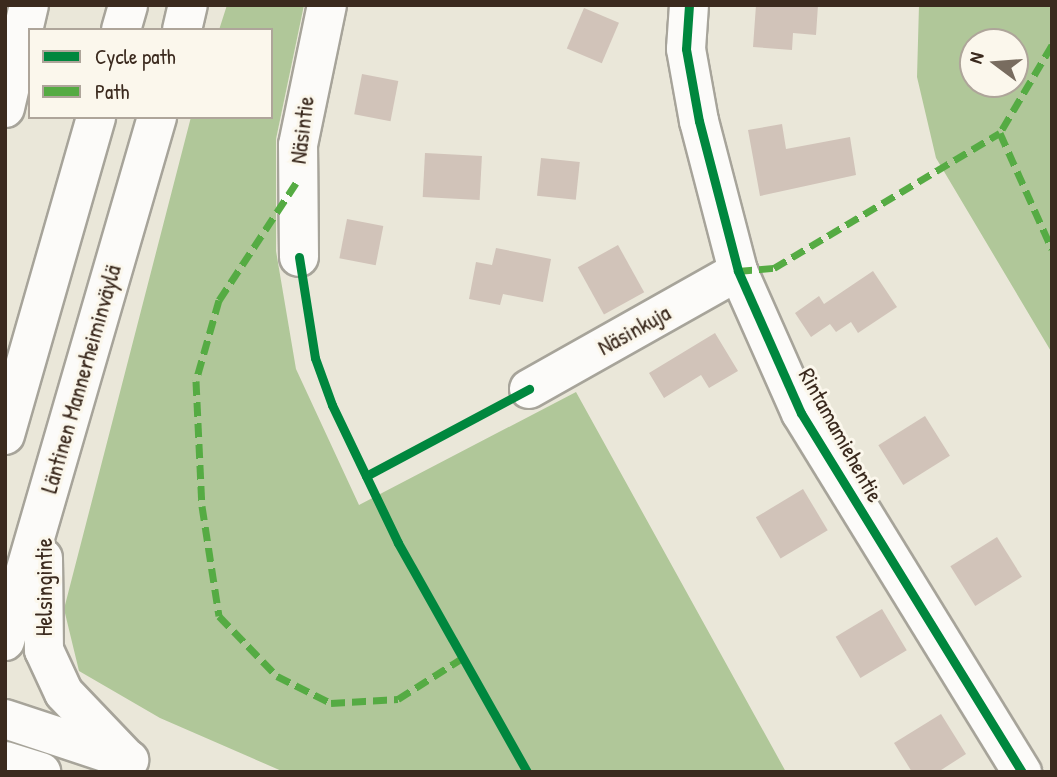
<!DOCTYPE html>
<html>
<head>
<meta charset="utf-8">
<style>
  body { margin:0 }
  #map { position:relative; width:1057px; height:777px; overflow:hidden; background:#eae7d9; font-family:"Patrick Hand",sans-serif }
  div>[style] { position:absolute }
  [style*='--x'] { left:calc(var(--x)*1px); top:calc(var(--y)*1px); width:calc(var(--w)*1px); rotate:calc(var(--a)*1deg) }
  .forest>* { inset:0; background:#b0c799 }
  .building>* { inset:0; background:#d1c3b9; transform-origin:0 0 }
  .roads { filter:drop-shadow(2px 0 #a7a49a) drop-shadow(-2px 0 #a7a49a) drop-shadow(0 2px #a7a49a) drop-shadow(0 -2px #a7a49a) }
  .minor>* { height:38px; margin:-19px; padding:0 19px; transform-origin:19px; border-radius:19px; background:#fcfbf9 }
  .major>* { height:38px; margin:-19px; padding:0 19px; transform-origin:19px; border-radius:19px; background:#fcfbf9 }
  .quiet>* { height:7px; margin-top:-3.5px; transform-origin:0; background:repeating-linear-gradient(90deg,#55ab43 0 14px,transparent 0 21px) }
  .cycleway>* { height:9px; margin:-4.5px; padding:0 4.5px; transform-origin:4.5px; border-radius:4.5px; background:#00873e }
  span { translate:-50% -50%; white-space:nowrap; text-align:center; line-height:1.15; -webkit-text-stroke:6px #fbf7ec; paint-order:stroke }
  .street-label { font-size:23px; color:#3b2a1e }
  .frame { position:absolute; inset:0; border:7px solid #3b2a1e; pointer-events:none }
  .legend { position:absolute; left:28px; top:28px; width:245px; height:91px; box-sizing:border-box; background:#fbf7ec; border:2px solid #aea59a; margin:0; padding:9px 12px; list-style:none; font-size:21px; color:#3b2a1e }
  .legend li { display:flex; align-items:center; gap:14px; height:35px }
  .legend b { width:35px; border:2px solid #aea59a }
  .north { position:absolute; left:959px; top:28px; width:70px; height:70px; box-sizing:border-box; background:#fbf7ec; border:2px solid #aea59a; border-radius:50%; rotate:286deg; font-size:19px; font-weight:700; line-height:28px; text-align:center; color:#3b2a1e }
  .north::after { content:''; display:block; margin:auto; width:24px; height:32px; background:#786c5f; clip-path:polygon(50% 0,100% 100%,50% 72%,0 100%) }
</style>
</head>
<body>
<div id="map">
  <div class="forest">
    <i style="clip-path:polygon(227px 5px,304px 5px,276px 139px,276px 251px,296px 369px,359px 505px,576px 392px,786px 772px,284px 772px,160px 718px,79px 671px,64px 609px,191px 117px,271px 117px,271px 30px,219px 30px)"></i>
    <i style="clip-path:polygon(evenodd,919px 5px,1052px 5px,1052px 353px,936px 158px,917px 77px,919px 5px,973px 42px,1015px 42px,1015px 84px,973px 84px,973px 42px)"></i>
  </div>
  <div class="building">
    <i style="clip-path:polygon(756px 5px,818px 5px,816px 35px,793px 33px,792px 50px,753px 47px)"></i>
    <i style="left:584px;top:8px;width:38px;height:44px;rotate:23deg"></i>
    <i style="left:362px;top:74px;width:37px;height:41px;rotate:11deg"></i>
    <i style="clip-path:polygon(782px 124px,786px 149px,850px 137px,856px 175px,760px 196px,748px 130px)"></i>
    <i style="left:425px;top:153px;width:57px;height:44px;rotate:3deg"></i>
    <i style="left:541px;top:158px;width:39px;height:38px;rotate:6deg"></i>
    <i style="left:347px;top:219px;width:37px;height:40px;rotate:11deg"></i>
    <i style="left:618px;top:245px;width:54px;height:46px;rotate:61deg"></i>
    <i style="clip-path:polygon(496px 248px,551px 259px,543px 302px,503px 294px,500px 305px,469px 299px,476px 262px,492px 265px)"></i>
    <i style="clip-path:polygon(873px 271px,897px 307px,858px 333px,851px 322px,836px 332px,830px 324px,811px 337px,795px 313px,819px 296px,824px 304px)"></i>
    <i style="clip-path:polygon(715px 333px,738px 371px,709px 388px,701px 375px,664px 398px,649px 373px)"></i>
    <i style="left:925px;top:416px;width:47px;height:55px;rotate:58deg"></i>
    <i style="left:803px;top:489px;width:48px;height:55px;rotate:59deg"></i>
    <i style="left:997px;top:537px;width:47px;height:55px;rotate:58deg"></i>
    <i style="left:882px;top:609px;width:48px;height:54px;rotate:59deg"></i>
    <i style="clip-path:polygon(941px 714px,966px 754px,938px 772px,912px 772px,894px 743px)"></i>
  </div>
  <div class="roads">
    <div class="minor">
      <i style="--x:689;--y:5;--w:44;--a:93.9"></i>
      <i style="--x:686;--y:49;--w:73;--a:79.8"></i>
      <i style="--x:699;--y:121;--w:155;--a:75.4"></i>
      <i style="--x:738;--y:271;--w:155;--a:66.1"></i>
      <i style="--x:801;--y:413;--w:422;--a:58.4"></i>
      <i style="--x:5;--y:108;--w:106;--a:-76.9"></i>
      <i style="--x:299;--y:257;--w:112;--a:-90.5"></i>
      <i style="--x:298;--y:145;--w:143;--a:-78.3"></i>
      <i style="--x:529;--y:389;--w:240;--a:-29.4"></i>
    </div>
    <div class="major">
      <i style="--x:121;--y:30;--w:26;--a:-74"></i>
      <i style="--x:182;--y:30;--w:26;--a:-77"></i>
      <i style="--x:5;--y:435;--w:331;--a:-74"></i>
      <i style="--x:43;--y:558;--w:92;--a:89.4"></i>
      <i style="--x:44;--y:650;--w:47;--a:65.1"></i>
      <i style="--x:64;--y:693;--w:93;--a:46.3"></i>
      <i style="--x:5;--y:641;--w:546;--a:-73.82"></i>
      <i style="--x:5;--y:719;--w:131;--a:18.3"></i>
      <i style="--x:5;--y:761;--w:38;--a:17"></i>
    </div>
  </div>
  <div class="quiet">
    <i style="--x:1052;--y:45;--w:102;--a:120.6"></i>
    <i style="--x:1000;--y:133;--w:127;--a:65.9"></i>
    <i style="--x:296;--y:183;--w:140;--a:123.3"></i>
    <i style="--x:219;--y:300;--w:84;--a:105.9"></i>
    <i style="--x:196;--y:381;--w:125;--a:87.3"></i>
    <i style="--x:202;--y:506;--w:111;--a:81.2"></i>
    <i style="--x:219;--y:616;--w:83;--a:46"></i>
    <i style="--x:277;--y:676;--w:60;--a:26.6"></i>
    <i style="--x:331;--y:703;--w:67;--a:-3.4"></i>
    <i style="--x:398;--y:699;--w:75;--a:-32.4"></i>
    <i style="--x:738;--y:271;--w:36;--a:-5"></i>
    <i style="--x:774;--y:268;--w:263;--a:-30.9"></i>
  </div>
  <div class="cycleway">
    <i style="--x:689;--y:5;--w:44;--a:93.9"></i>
    <i style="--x:686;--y:49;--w:73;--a:79.8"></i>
    <i style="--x:699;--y:121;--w:155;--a:75.4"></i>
    <i style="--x:738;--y:271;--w:155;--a:66.1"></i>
    <i style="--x:801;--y:413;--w:422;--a:58.4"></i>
    <i style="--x:299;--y:257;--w:102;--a:81"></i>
    <i style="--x:315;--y:358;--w:50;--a:70.1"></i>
    <i style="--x:332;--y:405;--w:153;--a:64.4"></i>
    <i style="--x:398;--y:543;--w:263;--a:60.6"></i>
    <i style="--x:366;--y:476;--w:185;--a:-28.1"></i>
  </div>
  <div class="street-label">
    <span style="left:302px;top:130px;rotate:-83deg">Näsintie</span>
    <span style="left:634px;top:330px;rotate:-29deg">Näsinkuja</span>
    <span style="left:81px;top:379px;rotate:-74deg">Läntinen Mannerheiminväylä</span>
    <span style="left:841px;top:435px;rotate:61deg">Rintamamiehentie</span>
    <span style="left:44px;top:587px;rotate:-90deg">Helsingintie</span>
  </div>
  <div class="frame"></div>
  <ul class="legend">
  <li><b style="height:9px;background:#00873e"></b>Cycle path</li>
  <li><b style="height:9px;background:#55ab43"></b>Path</li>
  </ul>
  <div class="north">N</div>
</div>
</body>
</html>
